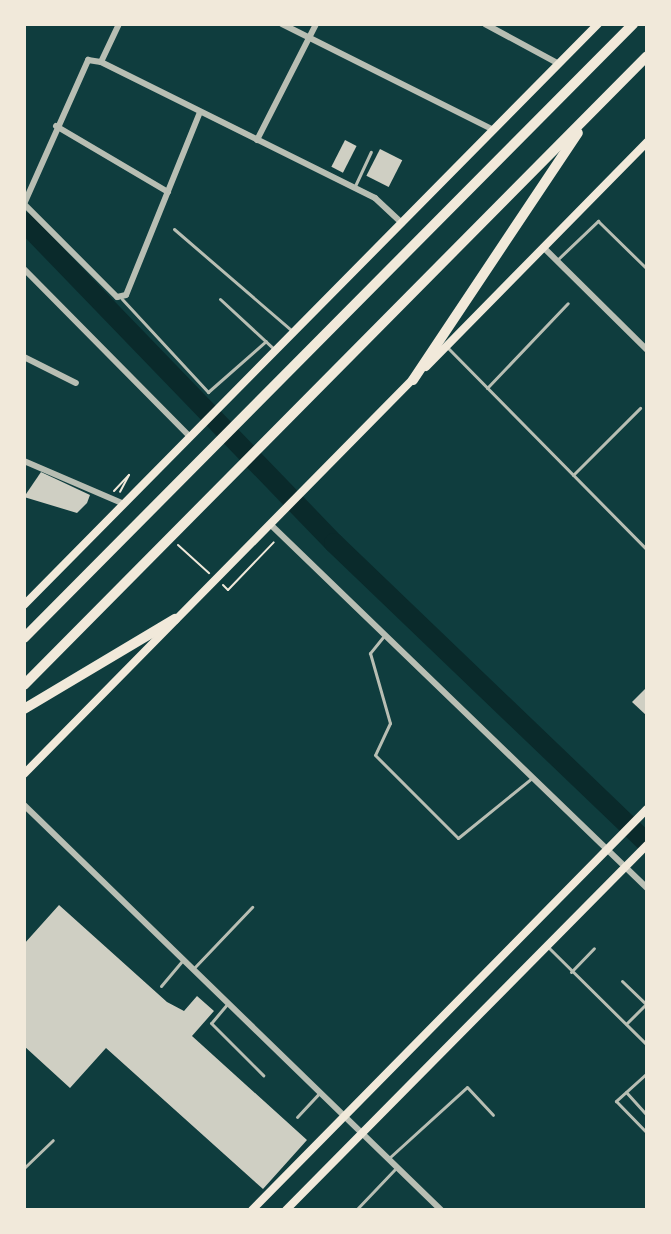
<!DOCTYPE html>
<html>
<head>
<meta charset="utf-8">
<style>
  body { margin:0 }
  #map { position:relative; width:671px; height:1234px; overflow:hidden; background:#0f3d3e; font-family:"Work Sans",sans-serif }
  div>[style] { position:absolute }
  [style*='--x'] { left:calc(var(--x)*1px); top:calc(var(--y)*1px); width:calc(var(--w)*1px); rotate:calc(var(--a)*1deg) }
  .river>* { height:20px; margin:-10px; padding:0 10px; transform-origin:10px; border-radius:10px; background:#0a2a2b }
  .building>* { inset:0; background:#cfcfc3; transform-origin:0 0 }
  .path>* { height:2px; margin:-1px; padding:0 1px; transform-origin:1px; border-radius:1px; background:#f1e9da }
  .service>* { height:3px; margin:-1.5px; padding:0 1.5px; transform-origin:1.5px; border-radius:1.5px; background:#b8beb3 }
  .minor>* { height:6px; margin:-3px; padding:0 3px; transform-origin:3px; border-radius:3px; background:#b8beb3 }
  .secondary>* { height:8px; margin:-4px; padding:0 4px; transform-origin:4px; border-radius:4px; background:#f1e9da }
  .trunk>* { height:10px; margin:-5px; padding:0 5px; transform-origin:5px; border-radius:5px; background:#f1e9da }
  span { translate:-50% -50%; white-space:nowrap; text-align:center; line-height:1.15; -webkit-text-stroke:8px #f1e9da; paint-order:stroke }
  .frame { position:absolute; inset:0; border:26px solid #f1e9da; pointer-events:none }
</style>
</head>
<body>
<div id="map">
  <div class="river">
    <i style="--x:24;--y:222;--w:446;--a:46"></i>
    <i style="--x:334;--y:543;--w:434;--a:43.8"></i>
  </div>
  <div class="building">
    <i style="left:345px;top:140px;width:13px;height:30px;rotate:27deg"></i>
    <i style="left:380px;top:149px;width:25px;height:30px;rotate:27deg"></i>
    <i style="clip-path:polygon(41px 472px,90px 495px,87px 503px,77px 513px,24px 497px)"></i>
    <i style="clip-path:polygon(647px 687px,647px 716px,632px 702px)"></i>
    <i style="clip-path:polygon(59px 905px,167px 1002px,184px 1011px,197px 996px,214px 1011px,192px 1036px,307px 1140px,263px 1189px,106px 1048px,70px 1088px,24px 1046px,24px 944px)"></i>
  </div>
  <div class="path">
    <i style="--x:114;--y:491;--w:22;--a:-47"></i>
    <i style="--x:129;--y:475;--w:19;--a:118"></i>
    <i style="--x:178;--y:545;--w:42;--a:42.1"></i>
    <i style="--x:223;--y:585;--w:7;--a:45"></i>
    <i style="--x:228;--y:590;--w:66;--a:-46.2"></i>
  </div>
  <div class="service">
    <i style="--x:354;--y:188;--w:40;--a:-65"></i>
    <i style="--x:174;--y:229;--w:156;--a:40.8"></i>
    <i style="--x:557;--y:260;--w:57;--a:-43.6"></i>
    <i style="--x:598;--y:221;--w:69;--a:44.4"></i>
    <i style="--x:122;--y:299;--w:127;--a:47.2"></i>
    <i style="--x:208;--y:392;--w:77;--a:-41.3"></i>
    <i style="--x:220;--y:299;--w:74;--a:42.8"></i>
    <i style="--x:447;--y:347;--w:285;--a:45.4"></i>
    <i style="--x:487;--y:388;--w:117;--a:-46.4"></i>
    <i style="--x:573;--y:475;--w:95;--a:-45"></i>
    <i style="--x:383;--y:637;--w:21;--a:129"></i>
    <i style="--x:370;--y:653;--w:73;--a:74.1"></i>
    <i style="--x:390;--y:723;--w:35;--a:115"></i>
    <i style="--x:375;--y:755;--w:117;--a:45"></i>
    <i style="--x:458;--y:838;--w:97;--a:-39.1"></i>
    <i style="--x:547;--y:946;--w:141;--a:44.7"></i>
    <i style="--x:193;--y:969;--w:86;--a:-46.4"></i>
    <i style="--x:571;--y:972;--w:33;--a:-46"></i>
    <i style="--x:622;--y:981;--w:33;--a:44"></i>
    <i style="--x:646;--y:1004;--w:28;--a:135"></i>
    <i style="--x:161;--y:986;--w:34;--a:-50"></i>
    <i style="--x:228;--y:1003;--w:26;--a:130"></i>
    <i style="--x:211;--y:1023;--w:74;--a:45"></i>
    <i style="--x:647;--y:1073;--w:42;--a:137.9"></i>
    <i style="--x:616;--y:1101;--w:45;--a:45.9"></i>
    <i style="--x:626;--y:1092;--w:31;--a:48"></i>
    <i style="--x:297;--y:1117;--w:34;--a:-47"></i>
    <i style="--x:389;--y:1158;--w:105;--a:-42.3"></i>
    <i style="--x:467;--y:1087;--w:38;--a:47"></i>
    <i style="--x:24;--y:1168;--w:40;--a:-44"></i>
    <i style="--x:356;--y:1210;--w:59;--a:-46.4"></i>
  </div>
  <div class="minor">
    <i style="--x:282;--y:24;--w:237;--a:26.6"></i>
    <i style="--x:485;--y:24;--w:84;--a:28.4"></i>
    <i style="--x:101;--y:62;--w:42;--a:-64.7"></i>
    <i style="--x:200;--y:112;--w:197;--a:112"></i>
    <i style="--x:126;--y:295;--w:9;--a:167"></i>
    <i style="--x:117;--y:297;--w:132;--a:-135"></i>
    <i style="--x:24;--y:204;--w:158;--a:-66"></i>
    <i style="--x:88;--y:60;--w:13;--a:9"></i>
    <i style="--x:101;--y:62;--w:306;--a:26.4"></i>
    <i style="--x:375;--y:198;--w:37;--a:43"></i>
    <i style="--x:56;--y:126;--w:130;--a:30.5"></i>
    <i style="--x:257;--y:140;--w:130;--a:-63"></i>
    <i style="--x:543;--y:247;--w:146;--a:44.7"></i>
    <i style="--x:24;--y:269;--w:236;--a:45.3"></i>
    <i style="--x:24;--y:357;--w:58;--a:26.6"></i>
    <i style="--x:24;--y:461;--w:109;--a:23.3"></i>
    <i style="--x:271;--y:525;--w:523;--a:43.99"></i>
    <i style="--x:24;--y:805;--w:581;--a:44.16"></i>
  </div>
  <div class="secondary">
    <i style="--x:426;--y:367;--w:315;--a:-45.5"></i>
    <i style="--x:24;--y:605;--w:817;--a:-45.35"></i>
    <i style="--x:24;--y:774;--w:559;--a:-45.44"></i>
    <i style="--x:252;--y:1210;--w:563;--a:-45.43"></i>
    <i style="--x:286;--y:1210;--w:513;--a:-45.32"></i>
  </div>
  <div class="trunk">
    <i style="--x:413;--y:380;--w:297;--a:-56.3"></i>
    <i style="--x:24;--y:638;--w:865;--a:-45.23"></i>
    <i style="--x:24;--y:685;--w:885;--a:-45.27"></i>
    <i style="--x:24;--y:709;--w:176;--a:-30.8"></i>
  </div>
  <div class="frame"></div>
</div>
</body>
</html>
